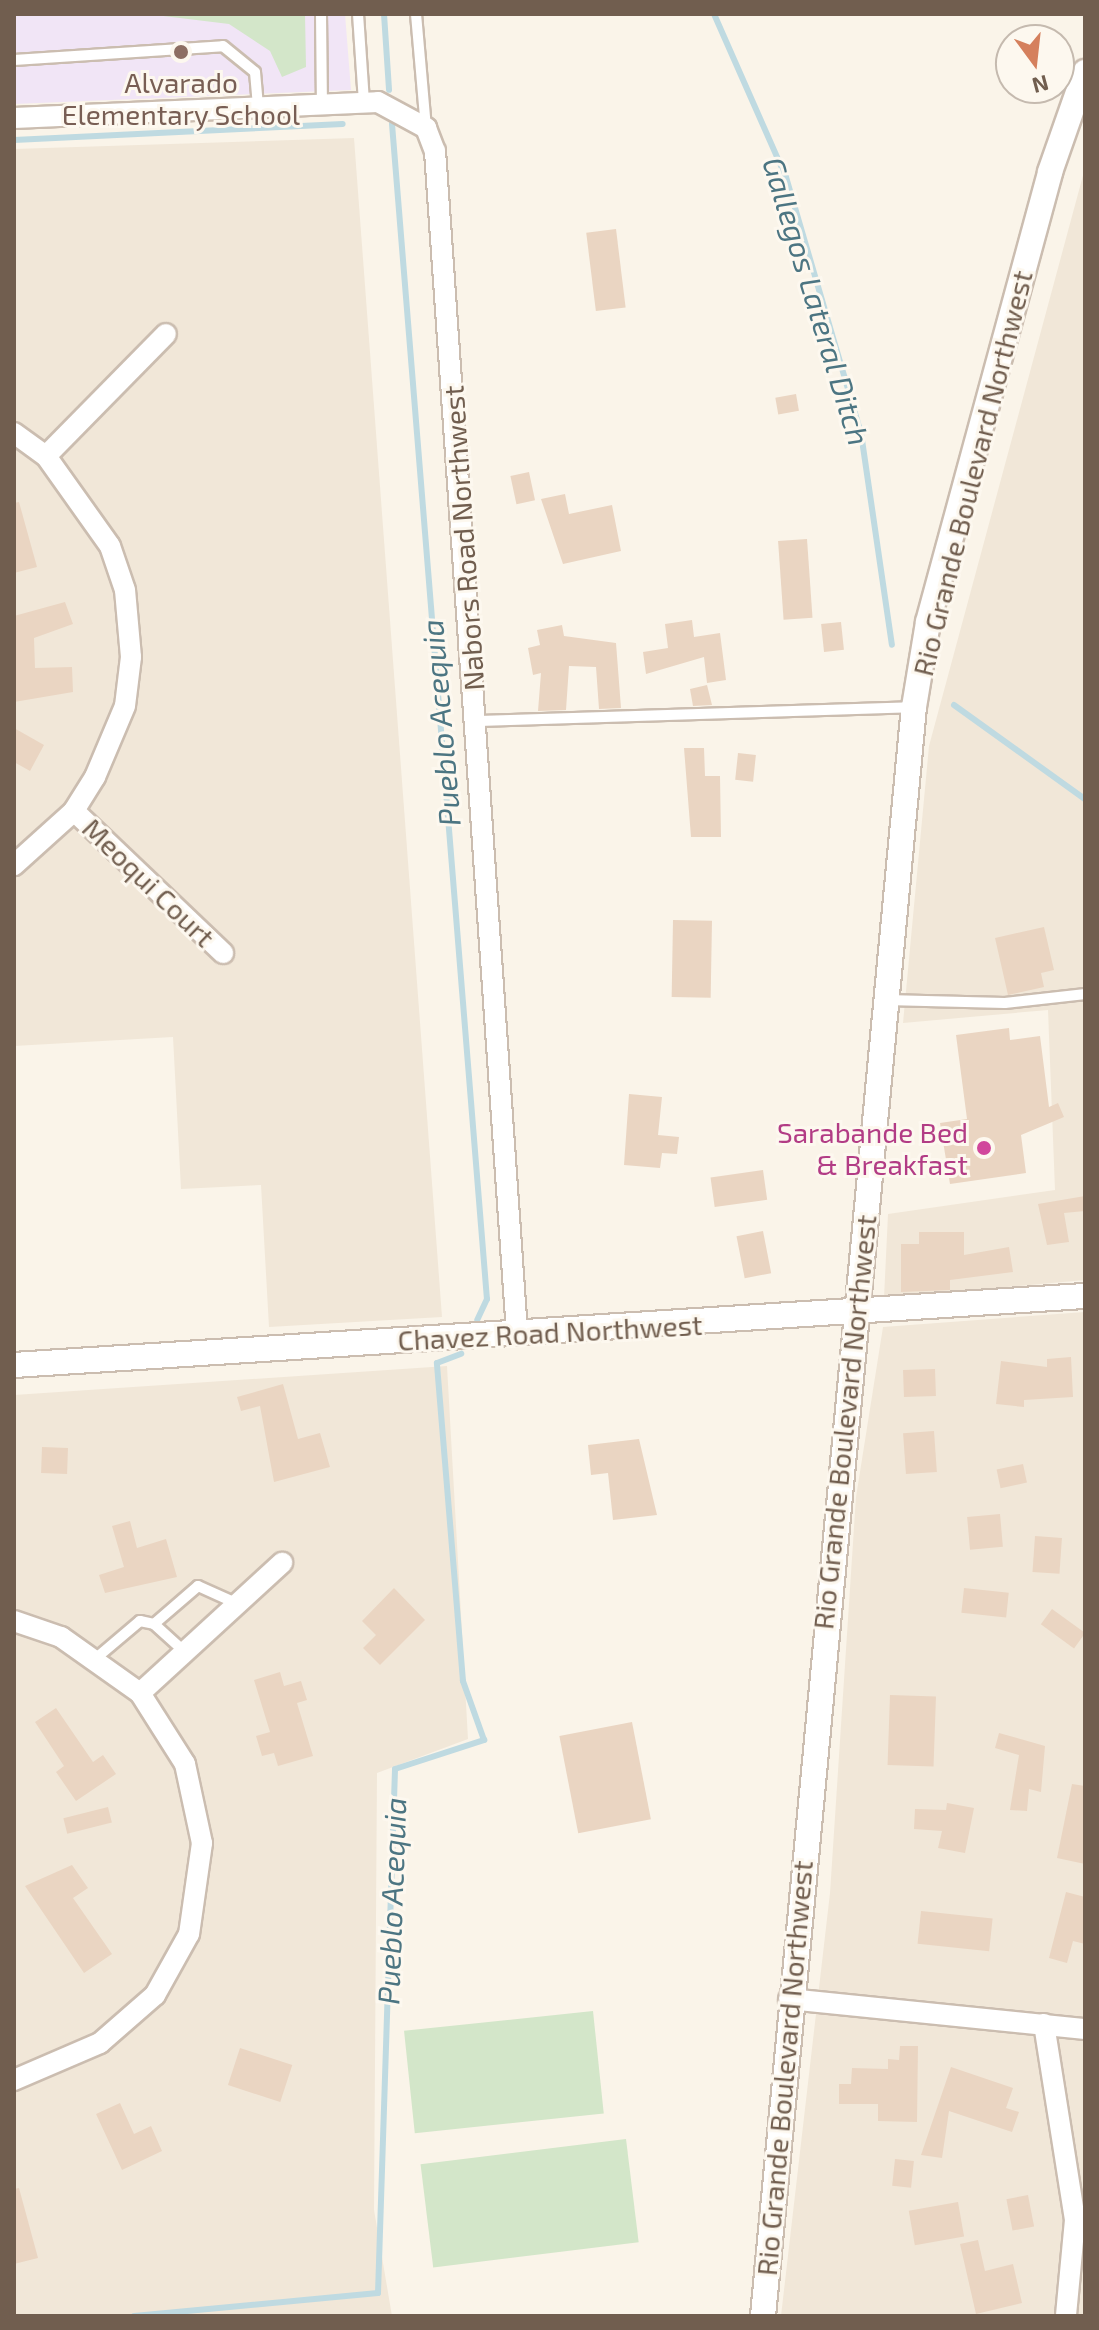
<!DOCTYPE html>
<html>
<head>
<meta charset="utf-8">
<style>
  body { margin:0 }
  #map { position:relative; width:1099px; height:2330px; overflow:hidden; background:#faf4e9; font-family:"Exo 2",sans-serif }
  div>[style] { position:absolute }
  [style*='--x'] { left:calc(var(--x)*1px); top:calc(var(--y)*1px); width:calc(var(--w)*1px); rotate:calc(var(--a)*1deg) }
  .residential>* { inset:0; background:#f1e7d8 }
  .education>* { inset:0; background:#f1e5f6 }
  .green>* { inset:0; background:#d3e6c9; transform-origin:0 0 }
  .stream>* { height:6px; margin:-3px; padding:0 3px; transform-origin:3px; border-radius:3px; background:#bfdae1 }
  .building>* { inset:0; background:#ead5c2; transform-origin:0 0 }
  .roads { filter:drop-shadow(2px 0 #cbbdb0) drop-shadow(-2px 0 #cbbdb0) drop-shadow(0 2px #cbbdb0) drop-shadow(0 -2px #cbbdb0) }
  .service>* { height:10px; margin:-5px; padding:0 5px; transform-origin:5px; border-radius:5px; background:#fff }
  .minor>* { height:20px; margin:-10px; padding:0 10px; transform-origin:10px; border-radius:10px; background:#fff }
  .tertiary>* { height:24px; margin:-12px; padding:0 12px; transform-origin:12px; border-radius:12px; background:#fff }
  .dots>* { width:22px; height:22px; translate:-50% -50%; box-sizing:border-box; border:4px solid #fdf8ef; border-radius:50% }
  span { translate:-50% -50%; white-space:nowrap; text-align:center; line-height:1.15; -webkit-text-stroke:6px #fdf8ef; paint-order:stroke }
  .education-label { font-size:28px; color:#785e54 }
  .street-label { font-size:28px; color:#715e4f }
  .hotel-label { font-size:28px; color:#b23c85 }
  .right { translate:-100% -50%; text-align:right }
  .water-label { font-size:30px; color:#4c7582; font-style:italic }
  .frame { position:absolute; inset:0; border:16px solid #715e4f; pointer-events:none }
  .north { position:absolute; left:995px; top:24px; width:80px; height:80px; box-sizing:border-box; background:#fdf8ef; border:2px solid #c5baaf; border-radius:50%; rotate:165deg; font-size:22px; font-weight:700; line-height:32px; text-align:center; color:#715e4f }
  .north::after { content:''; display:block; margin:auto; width:28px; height:36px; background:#d5805d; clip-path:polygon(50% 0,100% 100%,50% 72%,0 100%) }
</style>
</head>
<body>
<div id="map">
  <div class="residential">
    <i style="clip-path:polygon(354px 138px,442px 1317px,269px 1327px,261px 1185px,181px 1189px,173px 1037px,14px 1046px,14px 149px)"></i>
    <i style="clip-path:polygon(1085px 168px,1085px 1280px,884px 1298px,888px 1214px,1055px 1190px,1048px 1010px,903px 1023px,929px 746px)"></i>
    <i style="clip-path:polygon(1085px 1312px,1085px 2316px,781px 2316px,830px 1893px,856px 1497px,883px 1327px)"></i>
    <i style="clip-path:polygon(447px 1366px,468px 1739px,377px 1773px,374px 2210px,392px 2316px,14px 2316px,14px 1395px)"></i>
  </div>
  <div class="education">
    <i style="clip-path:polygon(14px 14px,345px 14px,351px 90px,14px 104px)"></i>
  </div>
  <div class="green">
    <i style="clip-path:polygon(147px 14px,305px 14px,306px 67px,282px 77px,270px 51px,229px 24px)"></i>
    <i style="left:593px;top:2011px;width:103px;height:190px;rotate:84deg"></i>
    <i style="left:626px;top:2139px;width:104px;height:207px;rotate:83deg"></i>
  </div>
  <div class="stream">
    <i style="--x:384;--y:14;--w:76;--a:86.2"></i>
    <i style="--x:714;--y:14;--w:178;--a:66.2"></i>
    <i style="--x:786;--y:177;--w:267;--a:73.7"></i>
    <i style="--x:861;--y:433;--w:214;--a:81.7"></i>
    <i style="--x:392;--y:124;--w:1179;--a:85.38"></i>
    <i style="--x:487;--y:1299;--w:23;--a:115"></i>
    <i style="--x:14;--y:140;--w:329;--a:-2.8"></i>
    <i style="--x:954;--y:705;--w:161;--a:35.7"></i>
    <i style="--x:134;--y:2316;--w:245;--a:-5.4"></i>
    <i style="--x:378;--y:2293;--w:524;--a:-88.14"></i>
    <i style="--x:395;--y:1769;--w:94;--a:-18"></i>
    <i style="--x:484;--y:1740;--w:63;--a:-109.6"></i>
    <i style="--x:463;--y:1681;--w:319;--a:-94.7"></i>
    <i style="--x:437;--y:1363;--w:26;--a:-21"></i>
  </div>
  <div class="building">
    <i style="left:616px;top:229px;width:79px;height:30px;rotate:83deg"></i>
    <i style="left:796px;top:394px;width:17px;height:21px;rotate:80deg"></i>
    <i style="left:529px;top:472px;width:29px;height:19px;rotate:78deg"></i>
    <i style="clip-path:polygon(565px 494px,569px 514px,612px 505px,621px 551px,563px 564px,541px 499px)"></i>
    <i style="clip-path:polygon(19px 502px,37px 567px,14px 573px,14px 503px)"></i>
    <i style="left:807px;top:539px;width:79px;height:29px;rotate:86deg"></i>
    <i style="clip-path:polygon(65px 602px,73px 624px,34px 638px,35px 668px,72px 667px,73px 692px,14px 702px,14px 616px)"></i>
    <i style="clip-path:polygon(692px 620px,694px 637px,720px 633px,726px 680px,707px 683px,704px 657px,646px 674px,643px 652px,668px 648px,665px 624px)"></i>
    <i style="left:841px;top:622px;width:28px;height:20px;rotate:84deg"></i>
    <i style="clip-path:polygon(562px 625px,564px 636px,616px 643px,621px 708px,599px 709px,596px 667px,569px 666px,566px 710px,538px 711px,541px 673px,533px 675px,528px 648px,540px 645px,537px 630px)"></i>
    <i style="clip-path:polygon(707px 685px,712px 705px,693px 706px,690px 689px)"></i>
    <i style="clip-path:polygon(14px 728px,44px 745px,30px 771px,14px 762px)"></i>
    <i style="clip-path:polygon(684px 748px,704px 748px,705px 776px,720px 776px,721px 837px,691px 837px)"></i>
    <i style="left:738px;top:753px;width:18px;height:27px;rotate:6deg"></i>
    <i style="left:673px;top:920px;width:39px;height:77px;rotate:1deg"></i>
    <i style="clip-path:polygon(1044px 927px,1054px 970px,1041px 973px,1044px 987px,1008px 995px,995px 938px)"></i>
    <i style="clip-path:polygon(1009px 1028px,1010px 1040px,1040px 1036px,1049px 1107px,1058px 1103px,1064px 1117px,1021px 1135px,1026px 1173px,950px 1184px,940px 1123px,967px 1119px,956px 1035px)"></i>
    <i style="clip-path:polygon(629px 1094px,662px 1097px,658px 1135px,679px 1137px,677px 1154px,662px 1153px,660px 1168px,624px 1165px)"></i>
    <i style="left:763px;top:1170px;width:30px;height:53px;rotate:82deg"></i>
    <i style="clip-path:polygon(1085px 1196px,1085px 1211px,1064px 1213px,1069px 1242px,1047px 1245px,1038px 1204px)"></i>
    <i style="left:763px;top:1231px;width:43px;height:27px;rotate:79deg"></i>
    <i style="clip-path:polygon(919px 1232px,964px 1232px,964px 1255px,1009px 1247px,1013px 1272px,950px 1280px,950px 1290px,901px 1292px,901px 1244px,919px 1244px)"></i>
    <i style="clip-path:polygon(1071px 1357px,1073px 1397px,1024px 1400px,1024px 1407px,996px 1404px,1001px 1361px,1047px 1367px,1047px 1359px)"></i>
    <i style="left:935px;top:1369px;width:27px;height:32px;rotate:88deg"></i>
    <i style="clip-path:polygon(283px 1384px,298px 1439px,320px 1433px,330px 1467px,274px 1482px,260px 1406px,241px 1411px,237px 1397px)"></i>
    <i style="left:934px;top:1431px;width:41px;height:31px;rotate:86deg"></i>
    <i style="clip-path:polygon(639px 1439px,657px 1515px,613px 1520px,608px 1473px,591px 1475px,588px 1445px)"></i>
    <i style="left:42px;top:1447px;width:26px;height:26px;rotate:2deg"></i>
    <i style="left:1023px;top:1464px;width:19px;height:27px;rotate:78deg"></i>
    <i style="left:1000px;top:1514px;width:33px;height:33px;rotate:85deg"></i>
    <i style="clip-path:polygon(130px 1521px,137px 1548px,166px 1539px,177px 1577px,105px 1593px,99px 1575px,124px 1567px,112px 1526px)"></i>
    <i style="left:1035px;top:1536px;width:27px;height:36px;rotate:4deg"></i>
    <i style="clip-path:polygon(394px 1588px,425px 1620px,380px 1665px,363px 1648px,376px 1635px,362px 1621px)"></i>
    <i style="left:964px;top:1588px;width:45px;height:25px;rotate:6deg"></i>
    <i style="left:1052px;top:1609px;width:41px;height:19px;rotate:36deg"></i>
    <i style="clip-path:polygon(280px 1672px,284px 1686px,301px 1681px,307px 1700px,297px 1703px,313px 1756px,278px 1766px,274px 1753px,262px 1756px,256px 1736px,270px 1732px,254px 1680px)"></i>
    <i style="left:890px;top:1695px;width:46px;height:70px;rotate:2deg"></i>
    <i style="clip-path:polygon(56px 1708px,93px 1762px,103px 1755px,116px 1774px,76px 1801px,56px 1772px,64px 1766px,35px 1722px)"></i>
    <i style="left:632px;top:1722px;width:99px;height:74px;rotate:79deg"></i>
    <i style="clip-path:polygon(999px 1733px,1045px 1746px,1041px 1792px,1029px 1789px,1027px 1811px,1010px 1810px,1019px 1755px,995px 1748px)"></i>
    <i style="clip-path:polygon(1072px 1784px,1085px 1786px,1085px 1864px,1057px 1858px)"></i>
    <i style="clip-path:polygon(947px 1803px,974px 1808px,965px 1853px,938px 1848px,942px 1831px,914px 1829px,915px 1809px,946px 1810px)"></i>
    <i style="left:108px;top:1807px;width:16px;height:46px;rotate:76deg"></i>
    <i style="clip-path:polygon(72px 1865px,88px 1888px,73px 1898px,112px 1954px,84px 1973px,25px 1886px)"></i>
    <i style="clip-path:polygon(1066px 1892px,1085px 1897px,1085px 1944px,1073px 1941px,1067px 1963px,1049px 1958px)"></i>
    <i style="left:921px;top:1911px;width:72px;height:33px;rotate:6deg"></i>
    <i style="clip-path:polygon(900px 2046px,918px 2046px,917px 2122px,878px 2121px,878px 2104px,839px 2104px,839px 2084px,851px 2084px,852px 2068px,888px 2069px,888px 2059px,899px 2060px)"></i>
    <i style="left:240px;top:2048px;width:55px;height:39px;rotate:18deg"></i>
    <i style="clip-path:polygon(951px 2067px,1013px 2088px,1006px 2108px,1019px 2112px,1012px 2132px,949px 2111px,942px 2158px,921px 2155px)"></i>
    <i style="clip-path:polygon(120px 2103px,134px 2134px,151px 2126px,162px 2151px,122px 2170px,96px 2114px)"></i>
    <i style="left:895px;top:2159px;width:19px;height:27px;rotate:6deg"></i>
    <i style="clip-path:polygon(19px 2188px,38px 2258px,14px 2264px,14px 2189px)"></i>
    <i style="left:1028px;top:2195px;width:32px;height:22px;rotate:79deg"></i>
    <i style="left:958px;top:2202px;width:35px;height:50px;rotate:80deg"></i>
    <i style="clip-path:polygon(978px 2240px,985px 2271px,1013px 2264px,1022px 2303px,976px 2314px,960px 2244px)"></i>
  </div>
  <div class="roads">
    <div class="service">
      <i style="--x:321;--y:14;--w:91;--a:89.4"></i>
      <i style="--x:358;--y:14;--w:89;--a:86.1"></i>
      <i style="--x:416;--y:14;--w:114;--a:85"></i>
      <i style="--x:14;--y:60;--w:209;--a:-3.8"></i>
      <i style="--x:223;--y:46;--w:41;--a:39.1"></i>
      <i style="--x:255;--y:72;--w:36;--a:85"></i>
      <i style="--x:476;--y:721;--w:438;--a:-1.8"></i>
      <i style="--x:886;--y:1000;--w:119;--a:1.4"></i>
      <i style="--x:1005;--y:1003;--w:81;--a:-6.4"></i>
      <i style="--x:154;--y:1624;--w:58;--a:-40.8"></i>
      <i style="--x:198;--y:1586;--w:46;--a:24.3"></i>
      <i style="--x:95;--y:1659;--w:59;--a:-40.2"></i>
      <i style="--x:140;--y:1621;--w:14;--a:12"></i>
      <i style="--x:154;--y:1624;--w:43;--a:42.2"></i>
    </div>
    <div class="minor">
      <i style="--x:14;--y:118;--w:364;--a:-2.5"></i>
      <i style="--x:378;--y:102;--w:55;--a:28.4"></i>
      <i style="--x:426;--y:128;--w:25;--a:69"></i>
      <i style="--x:435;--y:151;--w:1186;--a:86.03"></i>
      <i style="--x:14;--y:433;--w:39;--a:36"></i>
      <i style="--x:46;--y:456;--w:110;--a:54.6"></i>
      <i style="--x:110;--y:546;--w:46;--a:71.2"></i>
      <i style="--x:125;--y:590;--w:67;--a:84.9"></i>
      <i style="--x:131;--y:657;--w:49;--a:97"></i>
      <i style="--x:125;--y:706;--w:77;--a:112.9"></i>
      <i style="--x:95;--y:777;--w:40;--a:122"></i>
      <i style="--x:74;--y:811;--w:81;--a:138"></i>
      <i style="--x:46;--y:456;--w:171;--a:-45.5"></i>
      <i style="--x:74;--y:811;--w:206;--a:43.6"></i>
      <i style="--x:14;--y:1621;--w:50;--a:18.8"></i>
      <i style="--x:61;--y:1637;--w:97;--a:35.3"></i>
      <i style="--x:140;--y:1693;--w:84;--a:57.6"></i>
      <i style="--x:185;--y:1764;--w:81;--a:77.9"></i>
      <i style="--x:202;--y:1843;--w:92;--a:98.1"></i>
      <i style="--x:189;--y:1934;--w:70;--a:119.1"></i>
      <i style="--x:155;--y:1995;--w:73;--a:138.9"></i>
      <i style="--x:100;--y:2043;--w:94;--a:156.7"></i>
      <i style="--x:140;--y:1693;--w:193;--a:-42.5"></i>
      <i style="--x:789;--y:1999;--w:298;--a:5.8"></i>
      <i style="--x:1044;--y:2024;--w:198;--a:81"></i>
      <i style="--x:1075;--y:2220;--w:96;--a:95.4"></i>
    </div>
    <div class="tertiary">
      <i style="--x:14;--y:1365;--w:1073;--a:-3.69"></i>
      <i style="--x:763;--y:2316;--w:1616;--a:-84.64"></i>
      <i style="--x:914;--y:707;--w:86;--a:-80.6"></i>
      <i style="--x:928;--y:622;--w:466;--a:-74.8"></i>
      <i style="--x:1050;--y:172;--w:106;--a:-70.7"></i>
    </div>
  </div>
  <div class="dots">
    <i style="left:181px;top:52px;background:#8d6e63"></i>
    <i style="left:984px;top:1148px;background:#d1479c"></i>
  </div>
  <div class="education-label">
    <span style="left:181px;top:98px">Alvarado<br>Elementary School</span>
  </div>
  <div class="street-label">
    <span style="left:972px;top:473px;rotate:-76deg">Rio Grande Boulevard Northwest</span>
    <span style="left:463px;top:538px;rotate:-94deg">Nabors Road Northwest</span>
    <span style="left:149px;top:882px;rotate:44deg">Meoqui Court</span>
    <span style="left:550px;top:1332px;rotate:-3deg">Chavez Road Northwest</span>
    <span style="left:844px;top:1422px;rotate:-84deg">Rio Grande Boulevard Northwest</span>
    <span style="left:784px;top:2068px;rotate:-85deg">Rio Grande Boulevard Northwest</span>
  </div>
  <div class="hotel-label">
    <span class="right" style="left:968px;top:1148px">Sarabande Bed<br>&amp; Breakfast</span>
  </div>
  <div class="water-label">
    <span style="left:817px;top:301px;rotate:73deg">Gallegos Lateral Ditch</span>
    <span style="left:440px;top:723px;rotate:-95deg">Pueblo Acequia</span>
    <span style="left:391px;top:1901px;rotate:-88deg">Pueblo Acequia</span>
  </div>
  <div class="frame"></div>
  <div class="north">N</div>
</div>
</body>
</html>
